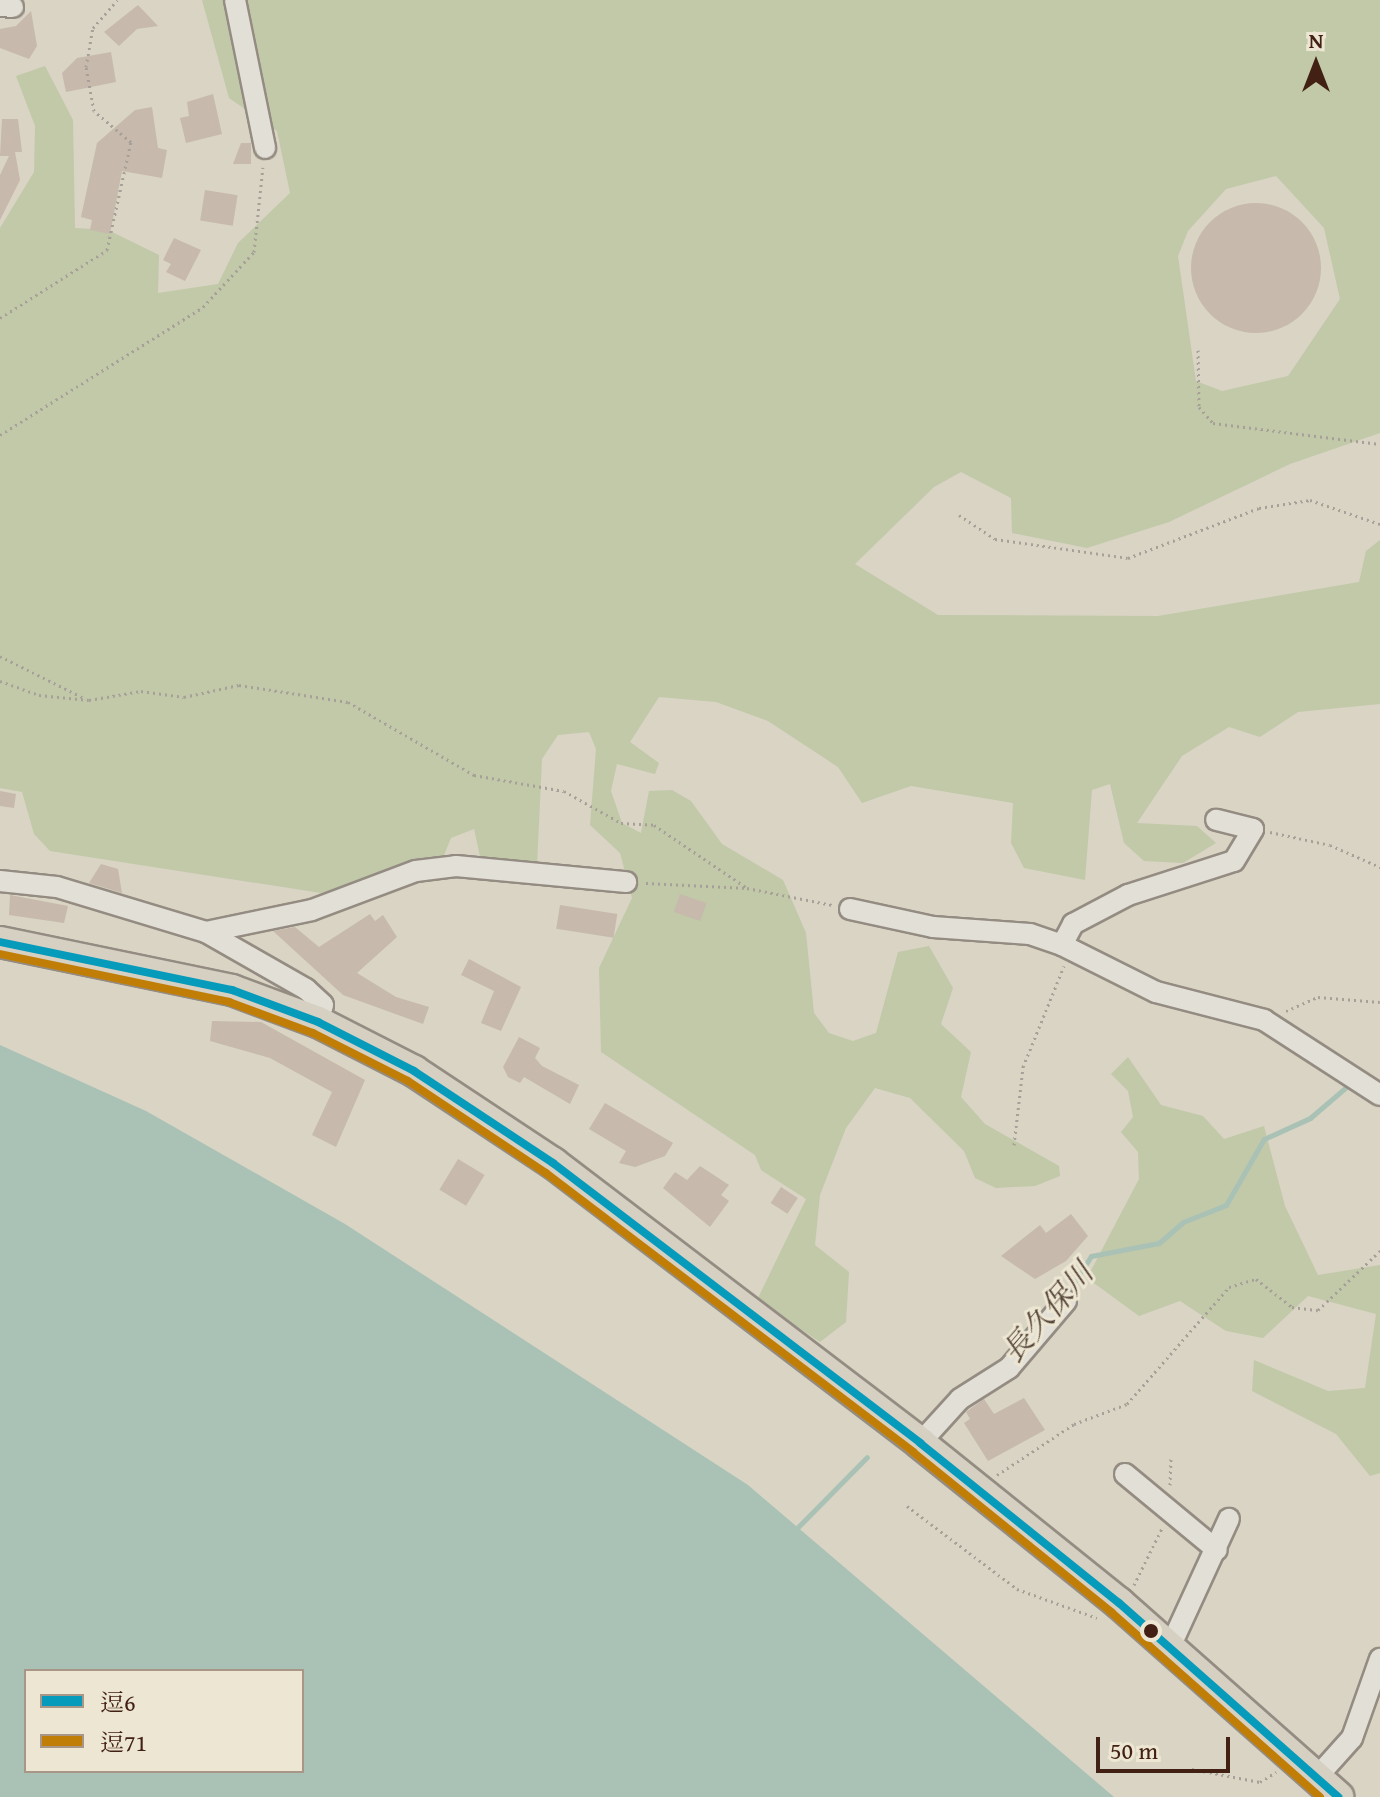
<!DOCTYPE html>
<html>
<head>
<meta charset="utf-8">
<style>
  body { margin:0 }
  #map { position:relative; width:1380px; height:1797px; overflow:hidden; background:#d9d4c3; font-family:"Gentium Book Plus","Noto Serif JP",serif }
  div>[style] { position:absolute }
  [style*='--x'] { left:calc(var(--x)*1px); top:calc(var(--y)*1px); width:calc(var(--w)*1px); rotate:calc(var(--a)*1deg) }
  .green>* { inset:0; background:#c1c9a9 }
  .water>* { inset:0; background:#a9c2b5 }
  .stream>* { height:5px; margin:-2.5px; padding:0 2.5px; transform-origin:2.5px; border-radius:2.5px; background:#a9c2b5 }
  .building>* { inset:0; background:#c7b9ab; transform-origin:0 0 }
  .round { border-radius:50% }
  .path>* { height:3px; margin-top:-1.5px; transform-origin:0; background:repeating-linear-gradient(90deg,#a6a098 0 2px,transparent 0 6px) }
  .roads { filter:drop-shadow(2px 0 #948c82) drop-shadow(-2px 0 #948c82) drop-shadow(0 2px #948c82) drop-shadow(0 -2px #948c82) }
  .minor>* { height:20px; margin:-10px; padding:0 10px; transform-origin:10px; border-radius:10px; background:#e2dfd7 }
  .highway>* { height:30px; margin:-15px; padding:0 15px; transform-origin:15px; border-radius:15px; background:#d6d0c2 }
  .bus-1>* { height:8px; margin:-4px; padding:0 4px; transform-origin:4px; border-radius:4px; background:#079bbb }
  .bus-2>* { height:8px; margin:-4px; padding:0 4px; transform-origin:4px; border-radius:4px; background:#c17e06 }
  .dots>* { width:22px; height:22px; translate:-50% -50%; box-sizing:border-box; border:4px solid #ece6d2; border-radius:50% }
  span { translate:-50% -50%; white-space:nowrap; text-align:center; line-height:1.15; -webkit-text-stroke:6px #ece6d2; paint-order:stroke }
  .water-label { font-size:30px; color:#57463a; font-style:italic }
  .legend { position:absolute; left:24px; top:1669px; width:280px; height:104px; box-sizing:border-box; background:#ece6d2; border:2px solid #a89786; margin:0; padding:10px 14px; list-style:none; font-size:24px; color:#422013 }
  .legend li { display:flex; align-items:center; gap:16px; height:40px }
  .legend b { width:40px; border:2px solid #a89786 }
  .north { position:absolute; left:1276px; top:24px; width:80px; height:80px; -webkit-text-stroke:6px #ece6d2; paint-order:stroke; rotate:0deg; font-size:22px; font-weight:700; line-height:32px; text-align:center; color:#422013 }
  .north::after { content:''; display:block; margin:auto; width:28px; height:36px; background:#422013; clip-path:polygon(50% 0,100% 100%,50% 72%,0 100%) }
  .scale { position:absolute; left:1096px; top:1737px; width:134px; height:36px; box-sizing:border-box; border:4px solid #422013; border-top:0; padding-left:10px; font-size:24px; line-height:28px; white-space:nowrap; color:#422013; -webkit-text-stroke:6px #ece6d2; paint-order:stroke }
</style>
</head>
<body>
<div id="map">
  <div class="green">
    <i style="clip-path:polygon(evenodd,202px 0,1380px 0,1380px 433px,1290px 464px,1169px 522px,1087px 548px,1012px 533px,1011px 498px,961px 472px,934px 487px,855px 564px,938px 615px,1158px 616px,1359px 582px,1366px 551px,1380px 540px,1380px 704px,1298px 712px,1260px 737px,1229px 727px,1182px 756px,1137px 823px,1197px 826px,1216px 843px,1183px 863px,1144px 861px,1124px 843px,1110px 784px,1092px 790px,1085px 880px,1024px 868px,1011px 843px,1013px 803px,911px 786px,862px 803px,838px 767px,768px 721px,716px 702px,659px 697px,630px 742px,659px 763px,655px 774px,617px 764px,611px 791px,622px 823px,641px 833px,649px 791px,672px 790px,691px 801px,722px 844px,783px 880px,806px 933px,814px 1013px,829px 1033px,853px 1041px,876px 1033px,898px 952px,929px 946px,953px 988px,941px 1024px,971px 1052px,961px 1097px,985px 1124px,1059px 1166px,1060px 1176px,1035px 1186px,996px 1188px,975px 1178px,964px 1151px,910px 1098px,875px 1088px,846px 1128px,820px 1195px,815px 1245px,849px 1272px,846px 1322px,820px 1342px,757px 1300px,806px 1199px,761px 1170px,755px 1155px,601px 1052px,599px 968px,632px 898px,620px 853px,590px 825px,596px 749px,589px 732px,558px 735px,542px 759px,537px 866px,481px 861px,474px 829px,451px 838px,442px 860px,321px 893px,50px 851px,34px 834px,22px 792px,0 788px,0 228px,34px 172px,35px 126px,16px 76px,45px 66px,73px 120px,75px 228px,108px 230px,159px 255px,158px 293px,218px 284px,238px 243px,290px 193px,277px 131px,229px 98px,202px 0,1276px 176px,1324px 228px,1340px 299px,1288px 376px,1222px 391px,1196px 381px,1178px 256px,1188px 231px,1226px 189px,1276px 176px)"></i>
    <i style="clip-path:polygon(1128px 1057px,1161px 1105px,1203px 1116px,1224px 1139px,1264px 1126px,1285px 1206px,1318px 1275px,1380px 1265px,1380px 1473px,1370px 1476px,1336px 1434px,1252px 1391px,1254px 1360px,1328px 1391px,1365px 1388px,1376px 1314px,1308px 1296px,1263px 1338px,1226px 1331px,1180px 1301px,1139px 1316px,1087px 1278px,1139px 1179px,1138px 1152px,1121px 1132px,1133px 1117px,1128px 1091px,1111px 1074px)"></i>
  </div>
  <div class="water">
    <i style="clip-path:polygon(evenodd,0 1045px,146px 1111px,345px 1224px,748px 1485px,1114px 1797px,0 1797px,0 1045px,26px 1671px,302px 1671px,302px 1771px,26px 1771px,26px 1671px)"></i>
  </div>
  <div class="stream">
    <i style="--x:1066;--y:1296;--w:47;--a:-58"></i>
    <i style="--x:1091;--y:1256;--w:69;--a:-10.8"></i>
    <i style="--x:1159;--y:1243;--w:32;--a:-41"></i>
    <i style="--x:1183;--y:1222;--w:46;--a:-21.6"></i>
    <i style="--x:1226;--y:1205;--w:76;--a:-60.1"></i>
    <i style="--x:1264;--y:1139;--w:51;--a:-24.5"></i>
    <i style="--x:1310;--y:1118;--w:54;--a:-40.5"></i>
    <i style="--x:798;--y:1527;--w:98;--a:-45.4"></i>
  </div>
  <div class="building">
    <i style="clip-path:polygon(138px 5px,158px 26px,137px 29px,119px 46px,104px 32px)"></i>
    <i style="clip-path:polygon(31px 11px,37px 46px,29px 59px,0 48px,0 29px,16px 26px)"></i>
    <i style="clip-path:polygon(111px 52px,116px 82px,66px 92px,62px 73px,77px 58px)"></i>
    <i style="clip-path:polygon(213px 94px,222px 134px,186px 143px,180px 118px,189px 116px,187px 102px)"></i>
    <i style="clip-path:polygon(152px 107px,158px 148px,167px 150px,162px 178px,122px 171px,110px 234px,90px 230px,92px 220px,81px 217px,97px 143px,135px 110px)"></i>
    <i style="clip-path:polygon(2px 119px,18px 119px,22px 152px,15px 152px,20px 180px,0 220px,0 175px,9px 156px,0 156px)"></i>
    <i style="clip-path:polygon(241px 143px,251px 143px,251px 164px,233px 164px)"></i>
    <i style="left:205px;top:190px;width:33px;height:31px;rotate:9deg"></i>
    <i class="round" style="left:1191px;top:203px;width:130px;height:130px"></i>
    <i style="clip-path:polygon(174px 238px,201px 250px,185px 281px,166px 272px,171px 264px,163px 260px)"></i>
    <i style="clip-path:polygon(0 791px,16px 794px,14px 808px,0 806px)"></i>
    <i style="clip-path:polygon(101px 864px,118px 869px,122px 893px,89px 883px)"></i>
    <i style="left:680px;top:894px;width:28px;height:19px;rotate:19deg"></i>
    <i style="clip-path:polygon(10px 895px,68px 906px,64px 923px,9px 915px)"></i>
    <i style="left:560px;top:905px;width:58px;height:24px;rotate:9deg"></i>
    <i style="clip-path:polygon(370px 914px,375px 921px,383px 915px,397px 937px,357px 973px,396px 997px,429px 1007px,423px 1024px,343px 995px,273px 931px,295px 927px,319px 947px)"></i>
    <i style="clip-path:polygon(469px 959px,521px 987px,501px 1031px,481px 1023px,494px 991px,461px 975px)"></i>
    <i style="clip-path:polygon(212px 1021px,261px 1022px,365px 1080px,336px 1147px,312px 1135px,332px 1092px,270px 1058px,210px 1041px)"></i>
    <i style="clip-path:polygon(519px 1037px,540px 1048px,535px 1058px,542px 1066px,579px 1085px,570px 1104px,524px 1077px,520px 1083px,508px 1077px,503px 1067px)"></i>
    <i style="clip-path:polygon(605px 1103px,673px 1143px,665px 1156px,635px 1167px,619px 1163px,626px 1151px,589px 1129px)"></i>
    <i style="left:458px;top:1159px;width:31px;height:36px;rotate:31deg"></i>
    <i style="clip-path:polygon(700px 1166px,729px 1185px,721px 1195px,729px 1201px,710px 1227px,663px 1188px,675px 1172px,687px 1180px)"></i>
    <i style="left:781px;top:1187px;width:20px;height:19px;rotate:33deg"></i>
    <i style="clip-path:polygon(1071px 1214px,1088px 1236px,1066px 1261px,1035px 1279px,1001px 1256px,1040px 1225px,1046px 1233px)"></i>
    <i style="clip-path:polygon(1024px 1398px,1045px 1430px,988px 1461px,964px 1423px,970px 1419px,966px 1412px,984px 1399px,994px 1414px)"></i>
  </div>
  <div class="path">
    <i style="--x:0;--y:318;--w:127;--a:-32.4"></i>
    <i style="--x:107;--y:250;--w:111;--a:-77.5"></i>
    <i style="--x:131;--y:142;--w:48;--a:-140"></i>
    <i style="--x:94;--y:111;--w:45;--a:-100.3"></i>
    <i style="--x:86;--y:67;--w:40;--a:-80"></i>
    <i style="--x:93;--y:28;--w:37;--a:-49"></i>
    <i style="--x:1198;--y:350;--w:57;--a:89"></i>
    <i style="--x:1199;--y:407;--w:21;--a:49"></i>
    <i style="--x:1213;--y:423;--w:168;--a:7.2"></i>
    <i style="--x:0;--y:435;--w:240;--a:-32.2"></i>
    <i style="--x:203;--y:307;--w:75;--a:-47.2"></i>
    <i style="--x:254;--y:252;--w:85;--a:-84"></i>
    <i style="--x:959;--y:515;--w:43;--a:33.7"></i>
    <i style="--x:995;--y:539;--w:134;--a:8.1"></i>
    <i style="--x:1128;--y:558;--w:140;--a:-20.9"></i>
    <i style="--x:1259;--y:508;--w:52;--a:-8.9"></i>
    <i style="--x:1310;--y:500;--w:74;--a:18.9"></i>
    <i style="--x:0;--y:656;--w:96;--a:26.6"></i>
    <i style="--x:0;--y:681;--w:41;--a:19.7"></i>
    <i style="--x:39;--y:695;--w:50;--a:5.7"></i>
    <i style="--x:89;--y:700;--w:53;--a:-9.8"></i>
    <i style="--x:141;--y:691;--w:43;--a:7.9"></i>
    <i style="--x:184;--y:697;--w:56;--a:-12.3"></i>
    <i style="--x:239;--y:685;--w:110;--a:8.9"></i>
    <i style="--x:348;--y:702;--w:146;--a:30.1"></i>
    <i style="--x:474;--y:775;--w:91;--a:10.1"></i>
    <i style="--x:564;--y:791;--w:65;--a:29.3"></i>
    <i style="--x:621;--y:823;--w:33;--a:3"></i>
    <i style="--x:654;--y:825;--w:112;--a:34.1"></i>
    <i style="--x:1270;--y:832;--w:61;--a:12.2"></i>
    <i style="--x:1330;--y:845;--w:55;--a:23.7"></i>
    <i style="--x:646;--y:883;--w:101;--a:2.8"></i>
    <i style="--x:747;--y:888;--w:87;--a:11.3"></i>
    <i style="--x:1286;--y:1011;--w:35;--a:-24"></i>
    <i style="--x:1318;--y:997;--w:62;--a:4.6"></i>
    <i style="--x:1014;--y:1145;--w:79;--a:-83.4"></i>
    <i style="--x:1023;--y:1067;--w:109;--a:-67.9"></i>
    <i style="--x:997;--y:1475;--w:92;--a:-33.5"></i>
    <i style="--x:1074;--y:1424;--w:57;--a:-20.7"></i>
    <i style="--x:1127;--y:1404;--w:155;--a:-48.9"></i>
    <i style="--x:1229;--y:1287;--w:28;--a:-17"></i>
    <i style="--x:1256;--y:1279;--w:46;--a:37.9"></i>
    <i style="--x:1292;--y:1307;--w:26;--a:7"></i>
    <i style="--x:1318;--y:1310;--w:86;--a:-43.6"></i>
    <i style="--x:1170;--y:1485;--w:28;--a:-88"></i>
    <i style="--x:907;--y:1506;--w:138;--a:37"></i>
    <i style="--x:1017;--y:1589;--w:85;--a:19.9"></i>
    <i style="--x:1134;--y:1585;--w:64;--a:-63.8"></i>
    <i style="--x:1192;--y:1769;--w:69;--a:10.8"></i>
    <i style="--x:1260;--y:1782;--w:19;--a:-32"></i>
  </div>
  <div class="roads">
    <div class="minor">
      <i style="--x:235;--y:0;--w:151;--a:78.5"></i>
      <i style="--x:0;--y:6;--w:13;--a:4"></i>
      <i style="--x:0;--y:881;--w:57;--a:6"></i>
      <i style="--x:57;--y:887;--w:156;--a:16.8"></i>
      <i style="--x:206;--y:932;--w:115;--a:29.7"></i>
      <i style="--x:306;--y:989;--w:23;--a:43"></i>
      <i style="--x:323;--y:1005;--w:18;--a:106"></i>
      <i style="--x:850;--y:909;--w:85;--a:12.2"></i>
      <i style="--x:933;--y:927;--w:97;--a:4.1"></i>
      <i style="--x:1030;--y:934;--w:34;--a:19"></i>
      <i style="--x:1062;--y:945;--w:105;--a:26.6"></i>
      <i style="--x:1156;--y:992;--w:112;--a:14.5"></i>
      <i style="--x:1264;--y:1020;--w:138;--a:32.9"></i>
      <i style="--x:206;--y:932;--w:108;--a:-11.7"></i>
      <i style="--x:312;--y:910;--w:111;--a:-20.6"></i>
      <i style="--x:416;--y:871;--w:40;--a:-7.1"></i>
      <i style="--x:456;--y:866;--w:171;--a:5.4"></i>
      <i style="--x:1062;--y:945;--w:24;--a:-62"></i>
      <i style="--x:1073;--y:924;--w:62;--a:-27.8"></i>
      <i style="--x:1128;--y:895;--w:111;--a:-17.8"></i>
      <i style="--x:1234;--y:861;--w:37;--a:-59"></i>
      <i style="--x:1253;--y:829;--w:38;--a:-166"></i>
      <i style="--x:920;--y:1443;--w:59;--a:-47.7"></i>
      <i style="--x:960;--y:1399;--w:58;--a:-32.3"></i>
      <i style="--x:1009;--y:1368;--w:88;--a:-49.6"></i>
      <i style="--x:1125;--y:1474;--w:119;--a:39.6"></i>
      <i style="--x:1170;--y:1647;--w:141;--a:-65.3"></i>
      <i style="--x:1317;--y:1777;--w:52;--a:-48.1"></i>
      <i style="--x:1352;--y:1738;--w:84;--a:-70.5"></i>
    </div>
    <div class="highway">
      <i style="--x:0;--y:942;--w:237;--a:11.7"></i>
      <i style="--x:232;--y:990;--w:92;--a:20.4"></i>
      <i style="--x:318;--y:1022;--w:108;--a:27"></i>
      <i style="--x:414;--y:1071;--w:167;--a:33.5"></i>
      <i style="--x:553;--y:1163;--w:462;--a:37.3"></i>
      <i style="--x:920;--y:1443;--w:255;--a:38.8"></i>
      <i style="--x:1119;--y:1603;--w:293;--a:41.5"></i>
    </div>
  </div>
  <div class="bus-1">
    <i style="--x:0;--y:942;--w:237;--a:11.7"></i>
    <i style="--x:232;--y:990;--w:92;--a:20.4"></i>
    <i style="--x:318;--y:1022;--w:108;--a:27"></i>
    <i style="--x:414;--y:1071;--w:167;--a:33.5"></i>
    <i style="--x:553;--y:1163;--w:462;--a:37.3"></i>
    <i style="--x:920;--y:1443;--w:255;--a:38.8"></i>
    <i style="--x:1119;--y:1603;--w:293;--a:41.5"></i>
  </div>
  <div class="bus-2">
    <i style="--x:0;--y:954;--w:234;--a:11.8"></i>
    <i style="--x:229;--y:1002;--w:90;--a:20.3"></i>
    <i style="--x:313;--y:1033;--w:106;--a:26.8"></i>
    <i style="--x:408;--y:1081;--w:166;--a:33.7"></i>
    <i style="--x:546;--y:1173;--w:461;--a:37.2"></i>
    <i style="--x:913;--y:1452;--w:255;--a:38.9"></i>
    <i style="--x:1111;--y:1612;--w:279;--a:41.5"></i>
  </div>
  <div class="dots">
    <i style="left:1151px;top:1631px;background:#422013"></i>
  </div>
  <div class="water-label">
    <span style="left:1047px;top:1312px;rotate:-49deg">長久保川</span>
  </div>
  <ul class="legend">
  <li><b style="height:10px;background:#079bbb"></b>逗6</li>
  <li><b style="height:10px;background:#c17e06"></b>逗71</li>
  </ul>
  <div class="north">N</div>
  <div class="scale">50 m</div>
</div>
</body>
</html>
